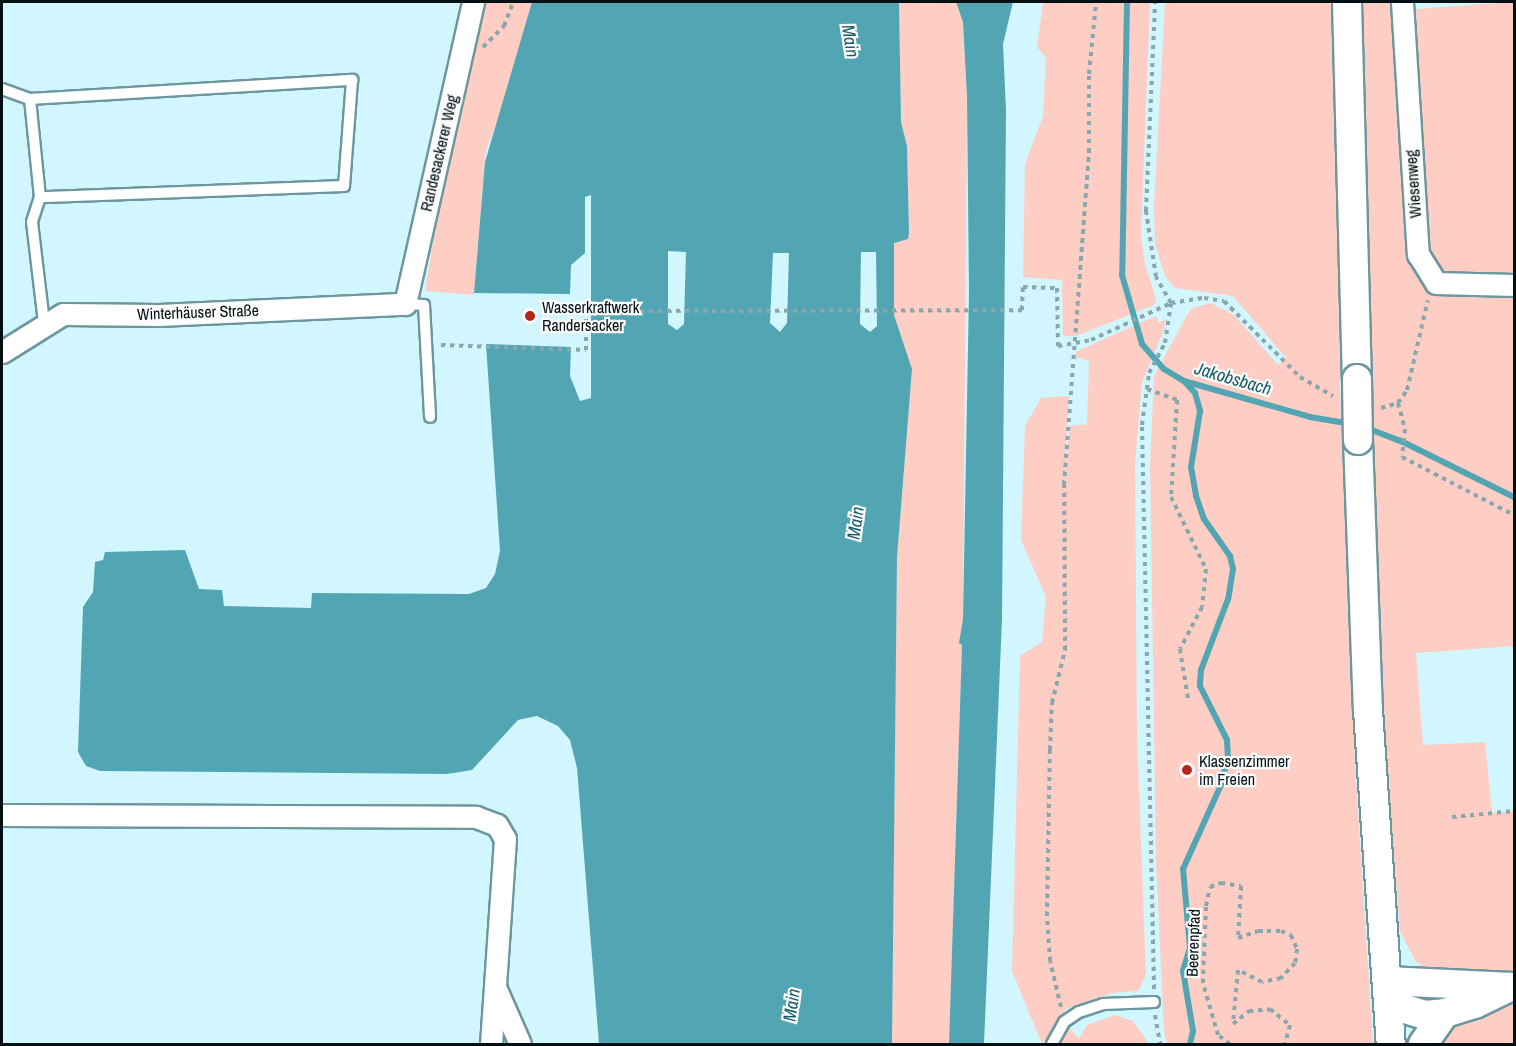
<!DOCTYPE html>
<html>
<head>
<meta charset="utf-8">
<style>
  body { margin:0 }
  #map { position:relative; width:1516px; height:1046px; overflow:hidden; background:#d1f6fd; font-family:"Archivo Narrow",sans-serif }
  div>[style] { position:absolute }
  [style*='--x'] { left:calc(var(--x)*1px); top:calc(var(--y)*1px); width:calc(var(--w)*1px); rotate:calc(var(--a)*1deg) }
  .green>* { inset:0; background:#fecdc4 }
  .water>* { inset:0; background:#52a6b4 }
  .stream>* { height:6px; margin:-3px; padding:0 3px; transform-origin:3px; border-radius:3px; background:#52a6b4 }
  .path>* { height:4px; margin-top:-2px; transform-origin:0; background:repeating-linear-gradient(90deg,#89a7ac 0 4.5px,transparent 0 9px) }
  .roads { filter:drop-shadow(2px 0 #6b979f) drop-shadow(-2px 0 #6b979f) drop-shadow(0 2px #6b979f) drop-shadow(0 -2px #6b979f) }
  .service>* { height:10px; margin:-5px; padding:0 5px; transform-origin:5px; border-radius:5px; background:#fff }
  .minor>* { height:21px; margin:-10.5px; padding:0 10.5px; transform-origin:10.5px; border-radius:10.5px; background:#fff }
  .secondary>* { height:28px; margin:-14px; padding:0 14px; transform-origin:14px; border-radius:14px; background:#fff }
  .bridges { filter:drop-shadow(2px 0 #6b979f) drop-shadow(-2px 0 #6b979f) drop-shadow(0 2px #6b979f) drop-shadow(0 -2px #6b979f) }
  .secondary-bridge>* { height:28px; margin:-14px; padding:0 14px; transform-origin:14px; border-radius:14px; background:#fff }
  .dots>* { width:16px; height:16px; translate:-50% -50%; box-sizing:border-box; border:3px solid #fbfbfb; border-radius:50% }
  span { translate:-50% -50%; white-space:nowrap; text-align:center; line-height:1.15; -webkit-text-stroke:4.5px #fbfbfb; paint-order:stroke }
  .street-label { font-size:16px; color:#011013 }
  .poi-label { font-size:16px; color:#011013 }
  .left { translate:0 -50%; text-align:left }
  .water-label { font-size:18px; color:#165c67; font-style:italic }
  .frame { position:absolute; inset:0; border:3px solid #011013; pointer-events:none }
</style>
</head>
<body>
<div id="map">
  <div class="green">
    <i style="clip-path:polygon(472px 2px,545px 2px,486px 150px,474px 295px,425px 291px)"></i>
    <i style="clip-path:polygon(899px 2px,956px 2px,963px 22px,967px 97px,963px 619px,949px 1044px,892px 1044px,897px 557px,912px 369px,894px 315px,894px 243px,908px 239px,909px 233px,907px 146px,901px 122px)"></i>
    <i style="clip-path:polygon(1043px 2px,1150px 2px,1141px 233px,1145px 264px,1156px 299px,1154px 305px,1076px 336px,1063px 336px,1062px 280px,1023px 277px,1025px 164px,1043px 116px,1046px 58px,1037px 47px)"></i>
    <i style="clip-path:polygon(1165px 2px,1338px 2px,1346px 341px,1340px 374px,1341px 431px,1349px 459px,1356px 780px,1373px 1044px,1167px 1044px,1164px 1031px,1156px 863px,1150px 464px,1154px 376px,1187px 315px,1192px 308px,1211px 303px,1234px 315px,1278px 365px,1286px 358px,1233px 296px,1175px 288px,1165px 276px,1155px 244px,1154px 206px)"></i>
    <i style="clip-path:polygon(1363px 2px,1402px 2px,1402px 10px,1514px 2px,1514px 646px,1416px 653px,1423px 745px,1485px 742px,1492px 813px,1514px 811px,1514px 974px,1431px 970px,1416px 962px,1400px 931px,1379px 663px)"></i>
    <i style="clip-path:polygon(1156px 316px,1159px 322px,1165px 320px,1164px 330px,1142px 382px,1135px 463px,1137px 733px,1146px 975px,1138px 991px,1112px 993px,1064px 1010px,1064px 1022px,1079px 1039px,1087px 1025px,1115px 1015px,1133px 1021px,1149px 1044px,1042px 1044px,1012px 971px,1020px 656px,1042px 642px,1046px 597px,1021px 540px,1025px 426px,1041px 398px,1069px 396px,1065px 467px,1070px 426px,1087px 424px,1089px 361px,1075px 357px,1077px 351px)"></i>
    <i style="clip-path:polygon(1514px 1003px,1514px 1044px,1433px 1044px,1449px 1027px,1479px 1010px)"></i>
  </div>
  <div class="water">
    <i style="clip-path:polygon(evenodd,532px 2px,899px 2px,901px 122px,907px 146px,909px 233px,908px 239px,894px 243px,894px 315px,912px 369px,897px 557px,892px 1044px,599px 1044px,577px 768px,570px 740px,558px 726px,537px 716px,518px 720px,472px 770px,447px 774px,100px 771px,86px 766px,78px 752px,83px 607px,93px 592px,95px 562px,103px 560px,105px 552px,185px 550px,199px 589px,222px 590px,224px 606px,311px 608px,312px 593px,469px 594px,486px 588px,495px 574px,500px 551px,486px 344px,571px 347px,570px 376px,580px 401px,591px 398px,591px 195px,585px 197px,585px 253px,571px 265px,570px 294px,474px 293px,485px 162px,532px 2px,668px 251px,686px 252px,684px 324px,677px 330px,668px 324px,668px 251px,532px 2px,861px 252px,876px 252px,877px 326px,870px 332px,860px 324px,861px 252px,532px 2px,773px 253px,789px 253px,787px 323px,780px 332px,770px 323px,773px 253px)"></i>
    <i style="clip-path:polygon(956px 2px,1013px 2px,1003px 44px,1006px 110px,1002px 619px,984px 1044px,949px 1044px,962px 645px,959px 643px,963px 619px,969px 292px,967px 97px,963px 22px)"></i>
  </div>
  <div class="stream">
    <i style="--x:1127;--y:2;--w:273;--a:91"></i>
    <i style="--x:1122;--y:275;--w:72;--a:73.8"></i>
    <i style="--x:1142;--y:344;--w:33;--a:49"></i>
    <i style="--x:1164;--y:369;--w:23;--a:31"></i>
    <i style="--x:1184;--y:381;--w:131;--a:15.9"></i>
    <i style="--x:1310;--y:417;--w:42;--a:9.7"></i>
    <i style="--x:1184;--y:381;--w:16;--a:47"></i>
    <i style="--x:1195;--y:393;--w:19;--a:74"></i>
    <i style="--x:1200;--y:411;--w:57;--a:99.1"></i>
    <i style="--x:1191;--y:467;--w:29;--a:80"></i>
    <i style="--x:1196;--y:496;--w:24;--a:71"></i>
    <i style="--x:1204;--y:519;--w:45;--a:54.9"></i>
    <i style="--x:1230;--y:556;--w:13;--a:77"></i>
    <i style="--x:1233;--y:569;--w:30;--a:99"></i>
    <i style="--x:1228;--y:599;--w:76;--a:110.8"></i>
    <i style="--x:1201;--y:670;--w:16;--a:94"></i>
    <i style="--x:1200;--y:686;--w:60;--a:63.4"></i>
    <i style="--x:1227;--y:740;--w:18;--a:87"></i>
    <i style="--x:1228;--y:758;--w:28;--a:105"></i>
    <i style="--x:1221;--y:785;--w:92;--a:114.3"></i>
    <i style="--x:1183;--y:869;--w:79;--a:84.9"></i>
    <i style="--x:1190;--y:948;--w:24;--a:107"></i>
    <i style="--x:1183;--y:971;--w:61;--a:80.5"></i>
    <i style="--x:1193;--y:1031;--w:13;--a:103"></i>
    <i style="--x:1364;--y:427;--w:40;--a:21"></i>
    <i style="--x:1401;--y:441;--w:126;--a:26.4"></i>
  </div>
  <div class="path">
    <i style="--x:483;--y:47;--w:30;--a:-45"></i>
    <i style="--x:504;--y:26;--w:26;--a:-69"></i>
    <i style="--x:441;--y:345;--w:145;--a:2"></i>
    <i style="--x:586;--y:350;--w:39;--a:-90"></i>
    <i style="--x:586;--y:311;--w:436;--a:-0.1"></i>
    <i style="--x:1022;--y:310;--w:23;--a:-88"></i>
    <i style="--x:1023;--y:287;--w:34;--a:2"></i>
    <i style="--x:1057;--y:288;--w:58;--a:89"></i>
    <i style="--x:1058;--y:346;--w:34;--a:-10"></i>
    <i style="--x:1091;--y:340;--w:88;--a:-24.8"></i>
    <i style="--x:1171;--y:303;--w:33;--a:-9"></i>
    <i style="--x:1204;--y:298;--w:20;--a:9"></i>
    <i style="--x:1224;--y:301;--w:107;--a:45"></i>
    <i style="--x:1300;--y:377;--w:38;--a:30"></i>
    <i style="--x:1147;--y:389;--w:32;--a:20"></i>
    <i style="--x:1177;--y:400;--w:97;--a:93.5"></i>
    <i style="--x:1171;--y:497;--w:80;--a:64.1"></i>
    <i style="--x:1206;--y:569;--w:38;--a:96"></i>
    <i style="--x:1202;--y:607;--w:47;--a:117.6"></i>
    <i style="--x:1180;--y:649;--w:51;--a:80.9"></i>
    <i style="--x:1398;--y:403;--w:27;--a:75"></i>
    <i style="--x:1405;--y:429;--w:28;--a:96"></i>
    <i style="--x:1402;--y:457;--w:126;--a:27.4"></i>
    <i style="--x:1381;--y:408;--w:18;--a:-16"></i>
    <i style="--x:1398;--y:403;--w:16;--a:-55"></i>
    <i style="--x:1407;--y:390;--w:92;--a:-76.9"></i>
    <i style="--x:1452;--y:817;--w:62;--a:-5.5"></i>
    <i style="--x:1154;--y:989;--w:564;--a:-91.22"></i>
    <i style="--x:1142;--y:425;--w:52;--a:-82.3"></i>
    <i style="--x:1149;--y:373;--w:34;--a:-62"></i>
    <i style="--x:1165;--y:343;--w:40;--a:-81.5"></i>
    <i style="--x:1171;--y:303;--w:30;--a:-120"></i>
    <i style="--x:1156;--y:277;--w:67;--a:-98.6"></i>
    <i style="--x:1146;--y:211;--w:209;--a:-87.5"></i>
    <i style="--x:1061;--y:1007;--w:47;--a:-103.4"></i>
    <i style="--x:1050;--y:961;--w:45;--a:-93.8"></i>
    <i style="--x:1047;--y:916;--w:166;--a:-89"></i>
    <i style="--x:1050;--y:750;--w:47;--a:-87.6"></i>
    <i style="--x:1052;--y:703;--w:55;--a:-76.2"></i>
    <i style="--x:1065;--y:650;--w:165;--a:-90.3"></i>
    <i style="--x:1064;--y:485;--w:334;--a:-85.7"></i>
    <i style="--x:1089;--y:152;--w:78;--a:-90"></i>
    <i style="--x:1089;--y:74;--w:72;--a:-84.4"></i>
    <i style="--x:1155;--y:1015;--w:29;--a:80"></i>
    <i style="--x:1230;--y:1044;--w:15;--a:-143"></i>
    <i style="--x:1218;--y:1035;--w:54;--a:-106.1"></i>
    <i style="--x:1203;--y:983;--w:77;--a:-87.8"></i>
    <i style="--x:1206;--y:906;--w:19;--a:-78"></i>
    <i style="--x:1210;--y:887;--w:12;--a:-20"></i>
    <i style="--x:1221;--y:883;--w:20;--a:9"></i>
    <i style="--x:1241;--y:886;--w:52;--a:93.3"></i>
    <i style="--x:1238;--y:938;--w:21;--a:-19"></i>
    <i style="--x:1258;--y:931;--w:23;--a:0"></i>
    <i style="--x:1281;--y:931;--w:11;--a:22"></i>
    <i style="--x:1291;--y:935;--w:15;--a:67"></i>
    <i style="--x:1297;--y:949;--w:14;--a:98"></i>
    <i style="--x:1295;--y:963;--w:21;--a:133"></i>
    <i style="--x:1281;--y:978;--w:19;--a:168"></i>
    <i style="--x:1262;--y:982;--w:27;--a:-153"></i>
    <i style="--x:1238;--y:970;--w:54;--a:95.3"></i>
    <i style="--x:1233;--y:1024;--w:21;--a:-39"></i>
    <i style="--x:1249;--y:1011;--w:21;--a:-5"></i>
    <i style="--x:1270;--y:1009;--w:26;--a:39"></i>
    <i style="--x:1290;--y:1025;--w:20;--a:105"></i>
  </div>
  <div class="roads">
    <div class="service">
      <i style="--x:2;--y:89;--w:30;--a:20"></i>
      <i style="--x:30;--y:99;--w:99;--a:84.2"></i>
      <i style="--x:30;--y:99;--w:323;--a:-3.4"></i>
      <i style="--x:352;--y:80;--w:106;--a:94.3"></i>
      <i style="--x:344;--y:186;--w:304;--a:177.9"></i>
      <i style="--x:40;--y:197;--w:26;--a:108"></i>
      <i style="--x:32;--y:222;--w:102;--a:83.2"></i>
      <i style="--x:405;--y:304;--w:19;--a:3"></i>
      <i style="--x:424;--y:305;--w:112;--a:86.9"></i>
      <i style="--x:1052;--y:1044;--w:25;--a:-61"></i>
      <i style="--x:1064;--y:1022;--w:18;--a:-34"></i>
      <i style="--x:1079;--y:1012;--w:25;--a:-18"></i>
      <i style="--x:1103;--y:1004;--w:51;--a:-2.2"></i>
    </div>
    <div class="minor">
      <i style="--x:1402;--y:2;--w:253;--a:86.4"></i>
      <i style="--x:1418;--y:254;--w:34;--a:58"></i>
      <i style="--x:1436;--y:283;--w:78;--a:1.5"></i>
      <i style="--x:2;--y:352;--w:72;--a:-31.9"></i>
      <i style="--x:63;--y:314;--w:96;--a:0.6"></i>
      <i style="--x:159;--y:315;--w:246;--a:-2.6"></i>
      <i style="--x:405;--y:304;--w:310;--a:-77.3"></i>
      <i style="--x:2;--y:815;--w:474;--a:0.2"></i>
      <i style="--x:476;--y:817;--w:22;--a:21"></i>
      <i style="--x:497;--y:825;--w:16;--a:60"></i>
      <i style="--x:505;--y:839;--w:205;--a:93.9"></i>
      <i style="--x:495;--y:987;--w:62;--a:66.3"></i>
    </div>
    <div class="secondary">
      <i style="--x:1347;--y:2;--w:377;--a:88.5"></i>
      <i style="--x:1358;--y:440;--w:270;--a:87.9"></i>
      <i style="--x:1368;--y:710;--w:335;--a:86.1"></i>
      <i style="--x:1387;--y:981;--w:125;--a:2.7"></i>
      <i style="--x:1389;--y:1004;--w:37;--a:17"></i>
      <i style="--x:1424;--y:1015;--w:21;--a:-5"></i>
      <i style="--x:1445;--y:1013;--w:31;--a:-17"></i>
      <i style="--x:1475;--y:1004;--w:39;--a:-26"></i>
      <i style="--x:1423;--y:1044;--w:38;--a:-55"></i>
    </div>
  </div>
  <div class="bridges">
    <div class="secondary-bridge">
      <i style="--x:1357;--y:379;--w:61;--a:89.1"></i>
    </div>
  </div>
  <div class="dots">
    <i style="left:530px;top:316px;background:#b5271a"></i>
    <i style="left:1187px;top:770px;background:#b5271a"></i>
  </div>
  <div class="street-label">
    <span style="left:439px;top:153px;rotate:-77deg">Randesackerer Weg</span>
    <span style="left:1413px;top:184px;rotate:-94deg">Wiesenweg</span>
    <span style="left:198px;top:312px;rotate:-2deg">Winterhäuser Straße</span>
    <span style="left:1193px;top:943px;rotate:-88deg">Beerenpfad</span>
  </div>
  <div class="poi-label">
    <span class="left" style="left:542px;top:316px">Wasserkraftwerk<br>Randersacker</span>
    <span class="left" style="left:1199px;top:770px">Klassenzimmer<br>im Freien</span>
  </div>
  <div class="water-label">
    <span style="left:850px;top:41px;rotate:81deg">Main</span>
    <span style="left:1233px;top:379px;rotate:16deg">Jakobsbach</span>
    <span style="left:856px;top:523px;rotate:-82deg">Main</span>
    <span style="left:792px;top:1005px;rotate:-82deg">Main</span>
  </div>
  <div class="frame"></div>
</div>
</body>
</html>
